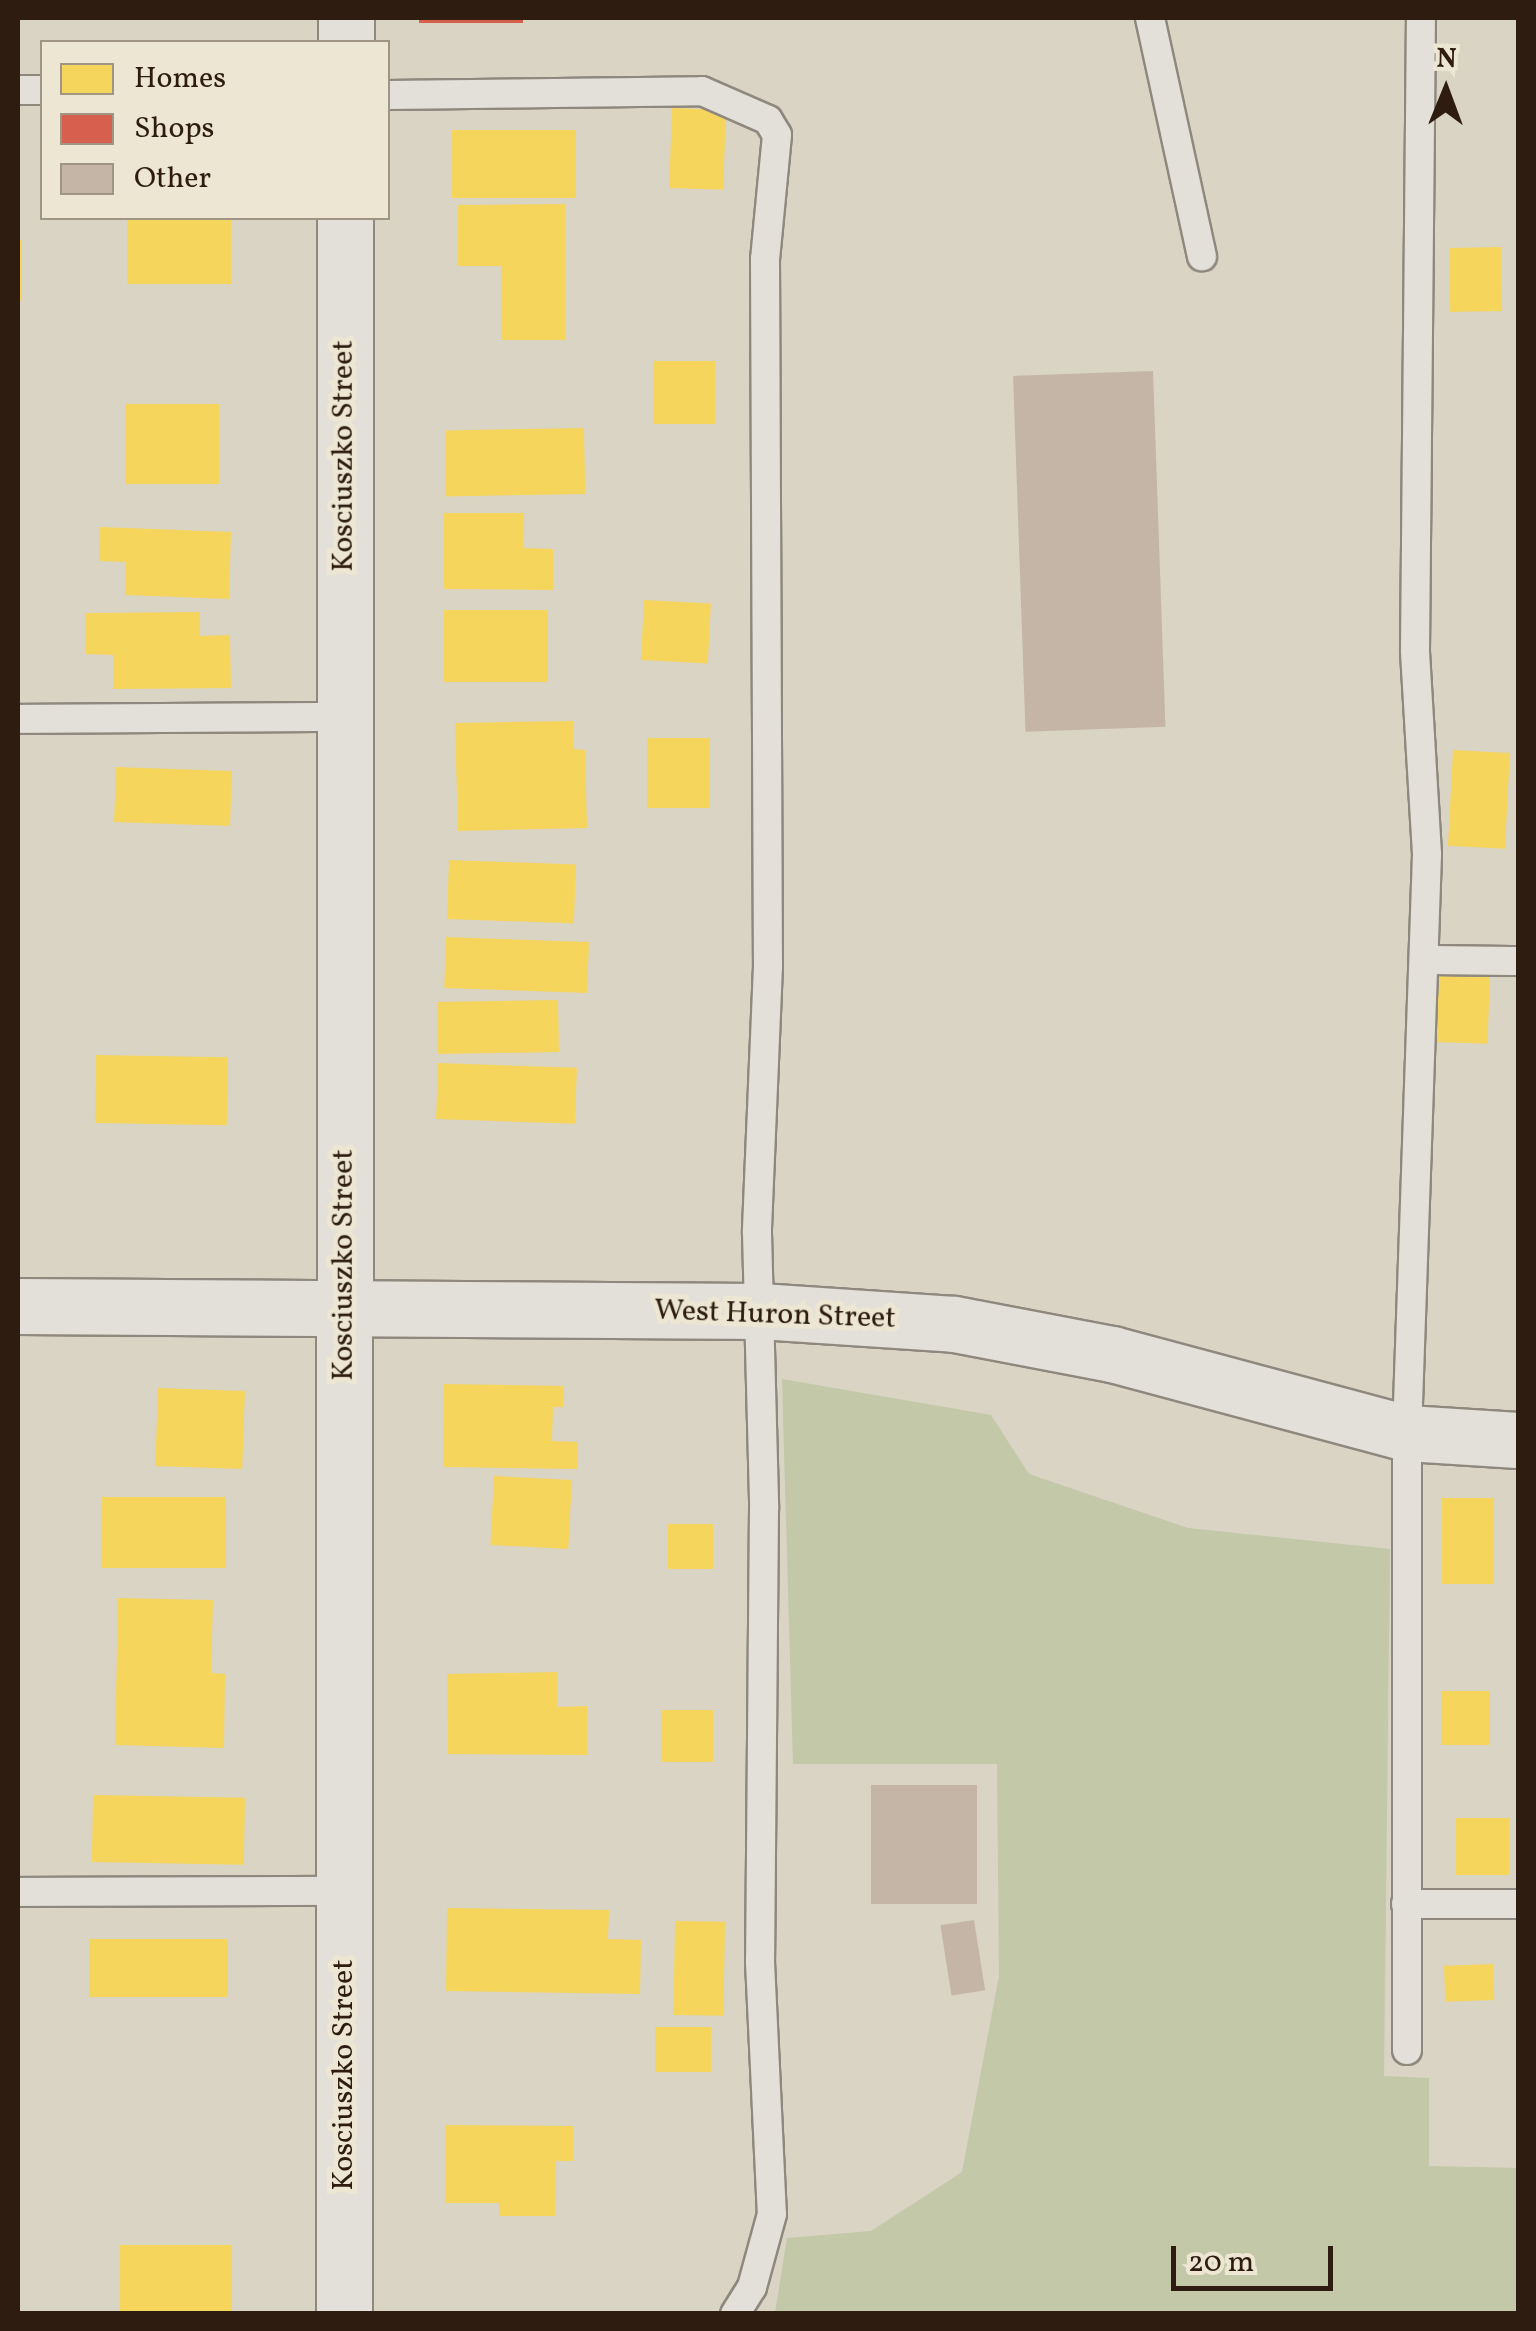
<!DOCTYPE html>
<html>
<head>
<meta charset="utf-8">
<style>
  body { margin:0 }
  #map { position:relative; width:1536px; height:2331px; overflow:hidden; background:#d9d4c4; font-family:Vollkorn,serif }
  div>[style] { position:absolute }
  [style*='--x'] { left:calc(var(--x)*1px); top:calc(var(--y)*1px); width:calc(var(--w)*1px); rotate:calc(var(--a)*1deg) }
  .green>* { inset:0; background:#c2c8a8 }
  .homes>* { inset:0; background:#f6d55c; transform-origin:0 0 }
  .shops>* { inset:0; background:#d6604d; transform-origin:0 0 }
  .building>* { inset:0; background:#c4b5a6; transform-origin:0 0 }
  .roads { filter:drop-shadow(2px 0 #8e887e) drop-shadow(-2px 0 #8e887e) drop-shadow(0 2px #8e887e) drop-shadow(0 -2px #8e887e) }
  .service>* { height:28px; margin:-14px; padding:0 14px; transform-origin:14px; border-radius:14px; background:#e2e0d8 }
  .minor>* { height:55px; margin:-27.5px; padding:0 27.5px; transform-origin:27.5px; border-radius:27.5px; background:#e2e0d8 }
  span { translate:-50% -50%; white-space:nowrap; text-align:center; line-height:1.15; -webkit-text-stroke:10px #ece6d3; paint-order:stroke }
  .street-label { font-size:30px; color:#2d1c0f }
  .frame { position:absolute; inset:0; border:20px solid #2d1c0f; pointer-events:none }
  .legend { position:absolute; left:40px; top:40px; width:350px; height:180px; box-sizing:border-box; background:#ece6d3; border:2px solid #a09585; margin:0; padding:12px 18px; list-style:none; font-size:30px; color:#2d1c0f }
  .legend li { display:flex; align-items:center; gap:20px; height:50px }
  .legend b { width:50px; border:2px solid #a09585 }
  .north { position:absolute; left:1396px; top:40px; width:100px; height:100px; -webkit-text-stroke:8px #ece6d3; paint-order:stroke; rotate:1deg; font-size:28px; font-weight:700; line-height:40px; text-align:center; color:#2d1c0f }
  .north::after { content:''; display:block; margin:auto; width:35px; height:45px; background:#2d1c0f; clip-path:polygon(50% 0,100% 100%,50% 72%,0 100%) }
  .scale { position:absolute; left:1171px; top:2246px; width:162px; height:45px; box-sizing:border-box; border:5px solid #2d1c0f; border-top:0; padding-left:12px; font-size:30px; line-height:35px; white-space:nowrap; color:#2d1c0f; -webkit-text-stroke:8px #ece6d3; paint-order:stroke }
</style>
</head>
<body>
<div id="map">
  <div class="green">
    <i style="clip-path:polygon(782px 1379px,991px 1415px,1029px 1474px,1188px 1528px,1390px 1549px,1384px 2076px,1429px 2078px,1429px 2166px,1518px 2168px,1518px 2313px,775px 2313px,787px 2238px,871px 2231px,962px 2172px,999px 1976px,997px 1764px,793px 1764px)"></i>
  </div>
  <div class="homes">
    <i style="left:672px;top:108px;width:54px;height:80px;rotate:2deg"></i>
    <i style="left:452px;top:130px;width:124px;height:68px"></i>
    <i style="clip-path:polygon(565px 204px,565px 340px,502px 340px,501px 266px,458px 266px,458px 205px)"></i>
    <i style="left:127px;top:218px;width:104px;height:66px"></i>
    <i style="left:18px;top:240px;width:4px;height:61px"></i>
    <i style="left:1501px;top:247px;width:64px;height:52px;rotate:89deg"></i>
    <i style="left:653px;top:361px;width:62px;height:63px"></i>
    <i style="left:125px;top:404px;width:94px;height:80px"></i>
    <i style="left:584px;top:428px;width:66px;height:139px;rotate:89deg"></i>
    <i style="clip-path:polygon(444px 513px,524px 513px,523px 548px,553px 549px,553px 590px,444px 589px)"></i>
    <i style="clip-path:polygon(100px 527px,231px 532px,229px 599px,125px 595px,126px 562px,99px 561px)"></i>
    <i style="left:644px;top:600px;width:67px;height:60px;rotate:3deg"></i>
    <i style="left:548px;top:610px;width:72px;height:104px;rotate:90deg"></i>
    <i style="clip-path:polygon(199px 612px,200px 636px,230px 635px,231px 688px,113px 689px,113px 655px,86px 654px,85px 613px)"></i>
    <i style="clip-path:polygon(573px 721px,573px 749px,585px 750px,587px 828px,458px 831px,455px 723px)"></i>
    <i style="left:647px;top:738px;width:63px;height:70px"></i>
    <i style="left:1453px;top:750px;width:57px;height:96px;rotate:3deg"></i>
    <i style="left:116px;top:767px;width:116px;height:55px;rotate:2deg"></i>
    <i style="left:449px;top:860px;width:127px;height:59px;rotate:2deg"></i>
    <i style="left:446px;top:937px;width:143px;height:51px;rotate:2deg"></i>
    <i style="left:1436px;top:972px;width:54px;height:70px;rotate:2deg"></i>
    <i style="left:558px;top:1000px;width:52px;height:121px;rotate:89deg"></i>
    <i style="left:96px;top:1055px;width:132px;height:68px;rotate:1deg"></i>
    <i style="left:438px;top:1063px;width:139px;height:56px;rotate:2deg"></i>
    <i style="clip-path:polygon(444px 1384px,564px 1386px,563px 1407px,553px 1407px,552px 1441px,578px 1442px,577px 1469px,443px 1467px)"></i>
    <i style="left:158px;top:1388px;width:87px;height:78px;rotate:2deg"></i>
    <i style="left:494px;top:1476px;width:78px;height:69px;rotate:3deg"></i>
    <i style="left:102px;top:1497px;width:124px;height:71px"></i>
    <i style="left:1442px;top:1498px;width:52px;height:86px"></i>
    <i style="left:668px;top:1524px;width:45px;height:45px"></i>
    <i style="clip-path:polygon(118px 1598px,213px 1600px,211px 1673px,225px 1674px,224px 1748px,115px 1745px)"></i>
    <i style="clip-path:polygon(557px 1672px,557px 1707px,587px 1706px,587px 1755px,448px 1754px,447px 1674px)"></i>
    <i style="left:1441px;top:1691px;width:49px;height:54px"></i>
    <i style="left:662px;top:1710px;width:51px;height:52px"></i>
    <i style="left:93px;top:1795px;width:152px;height:67px;rotate:1deg"></i>
    <i style="left:1456px;top:1818px;width:53px;height:57px"></i>
    <i style="clip-path:polygon(447px 1908px,609px 1910px,608px 1939px,641px 1940px,640px 1994px,446px 1991px)"></i>
    <i style="left:675px;top:1921px;width:50px;height:94px;rotate:1deg"></i>
    <i style="left:89px;top:1939px;width:139px;height:58px"></i>
    <i style="left:1493px;top:1964px;width:36px;height:49px;rotate:88deg"></i>
    <i style="left:655px;top:2027px;width:56px;height:45px"></i>
    <i style="clip-path:polygon(446px 2125px,573px 2126px,573px 2161px,556px 2161px,555px 2216px,499px 2216px,499px 2203px,445px 2203px)"></i>
    <i style="left:120px;top:2245px;width:112px;height:69px"></i>
  </div>
  <div class="shops">
    <i style="left:419px;top:18px;width:104px;height:5px"></i>
  </div>
  <div class="building">
    <i style="left:1153px;top:371px;width:356px;height:140px;rotate:88deg"></i>
    <i style="left:871px;top:1785px;width:106px;height:119px"></i>
    <i style="left:974px;top:1920px;width:71px;height:34px;rotate:81deg"></i>
  </div>
  <div class="roads">
    <div class="service">
      <i style="--x:1150;--y:18;--w:244;--a:77.7"></i>
      <i style="--x:18;--y:90;--w:24;--a:0"></i>
      <i style="--x:388;--y:95;--w:314;--a:-0.7"></i>
      <i style="--x:702;--y:91;--w:72;--a:23.7"></i>
      <i style="--x:768;--y:120;--w:17;--a:59"></i>
      <i style="--x:777;--y:135;--w:125;--a:95.5"></i>
      <i style="--x:765;--y:259;--w:707;--a:89.76"></i>
      <i style="--x:768;--y:966;--w:267;--a:92.4"></i>
      <i style="--x:757;--y:1233;--w:276;--a:88.5"></i>
      <i style="--x:764;--y:1509;--w:453;--a:90.5"></i>
      <i style="--x:760;--y:1962;--w:252;--a:87.3"></i>
      <i style="--x:772;--y:2214;--w:76;--a:105.3"></i>
      <i style="--x:752;--y:2287;--w:32;--a:122"></i>
      <i style="--x:18;--y:719;--w:326;--a:-0.4"></i>
      <i style="--x:1424;--y:960;--w:94;--a:0.6"></i>
      <i style="--x:18;--y:1892;--w:327;--a:-0.2"></i>
      <i style="--x:1406;--y:1904;--w:112;--a:0"></i>
      <i style="--x:1407;--y:2050;--w:617;--a:-90"></i>
      <i style="--x:1407;--y:1433;--w:579;--a:-88.02"></i>
      <i style="--x:1427;--y:854;--w:204;--a:-93.4"></i>
      <i style="--x:1415;--y:650;--w:632;--a:-89.46"></i>
    </div>
    <div class="minor">
      <i style="--x:346;--y:42;--w:24;--a:-90"></i>
      <i style="--x:18;--y:1306;--w:742;--a:0.39"></i>
      <i style="--x:760;--y:1311;--w:194;--a:3.8"></i>
      <i style="--x:954;--y:1324;--w:161;--a:10.8"></i>
      <i style="--x:1112;--y:1354;--w:305;--a:15"></i>
      <i style="--x:1407;--y:1433;--w:111;--a:3.6"></i>
      <i style="--x:344;--y:2314;--w:2096;--a:-89.97"></i>
    </div>
  </div>
  <div class="street-label">
    <span style="left:344px;top:456px;rotate:-90deg">Kosciuszko Street</span>
    <span style="left:344px;top:1265px;rotate:-90deg">Kosciuszko Street</span>
    <span style="left:775px;top:1315px;rotate:2deg">West Huron Street</span>
    <span style="left:344px;top:2075px;rotate:-90deg">Kosciuszko Street</span>
  </div>
  <div class="frame"></div>
  <ul class="legend">
  <li><b style="height:28px;background:#f6d55c"></b>Homes</li>
  <li><b style="height:28px;background:#d6604d"></b>Shops</li>
  <li><b style="height:28px;background:#c4b5a6"></b>Other</li>
  </ul>
  <div class="north">N</div>
  <div class="scale">20 m</div>
</div>
</body>
</html>
